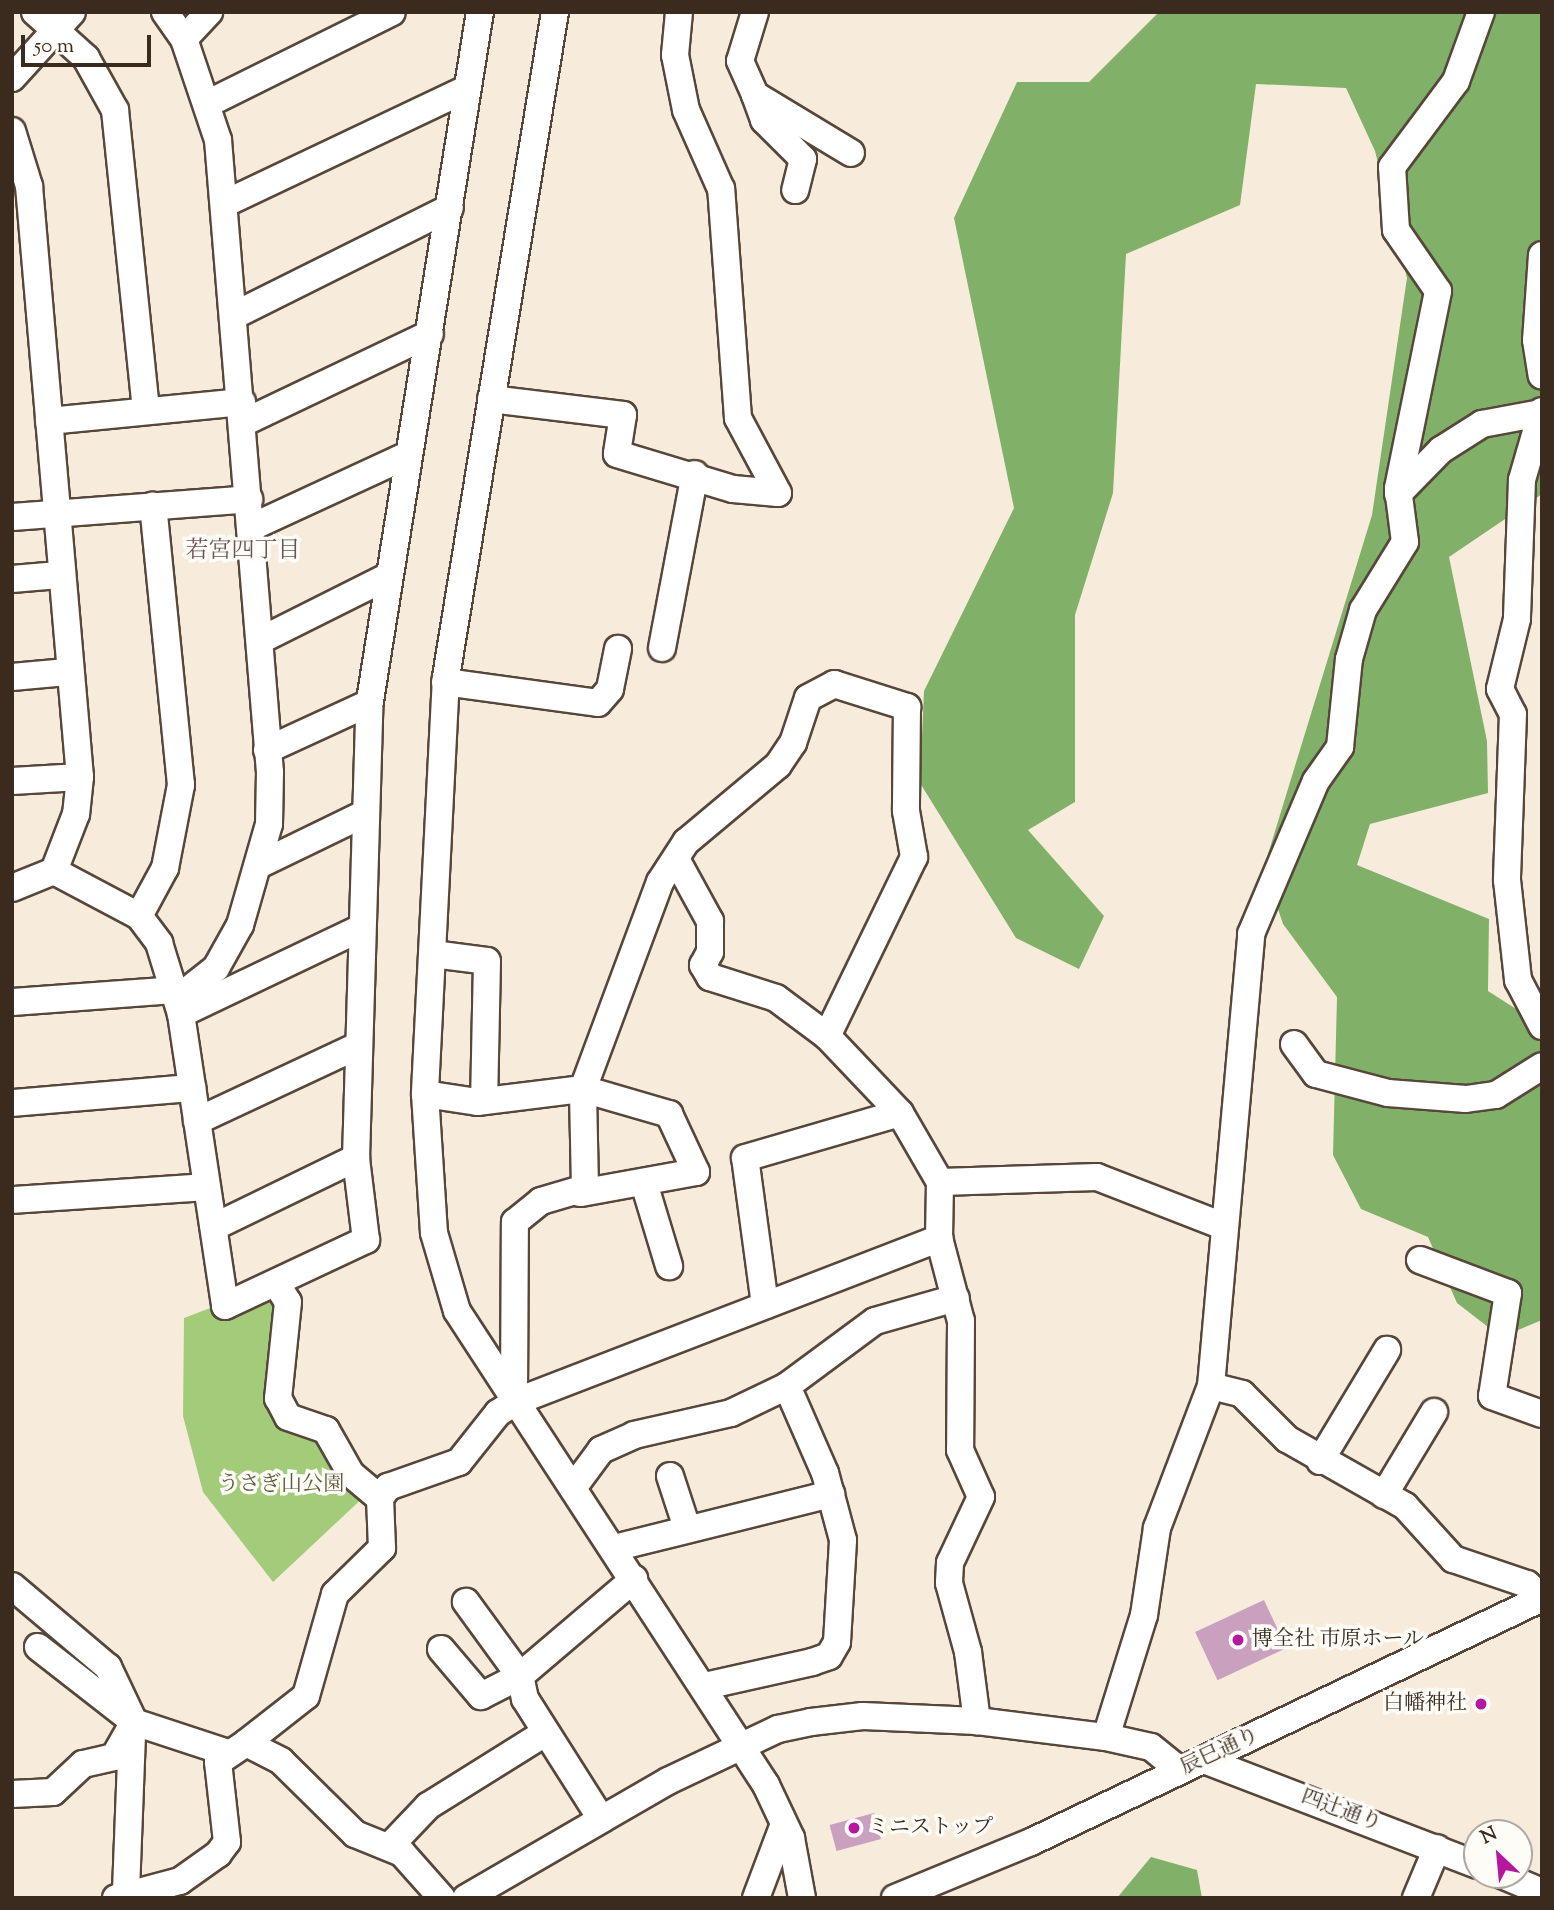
<!DOCTYPE html>
<html>
<head>
<meta charset="utf-8">
<style>
  body { margin:0 }
  #map { position:relative; width:1554px; height:1910px; overflow:hidden; background:#f7ecdb; font-family:"Sorts Mill Goudy","Noto Serif JP",serif }
  div>[style] { position:absolute }
  [style*='--x'] { left:calc(var(--x)*1px); top:calc(var(--y)*1px); width:calc(var(--w)*1px); rotate:calc(var(--a)*1deg) }
  .green>* { inset:0; background:#a2cc79 }
  .forest>* { inset:0; background:#81b069 }
  .building>* { inset:0; background:#caa0bf; transform-origin:0 0 }
  .roads { filter:drop-shadow(2px 0 #57473a) drop-shadow(-2px 0 #57473a) drop-shadow(0 2px #57473a) drop-shadow(0 -2px #57473a) }
  .minor>* { height:26px; margin:-13px; padding:0 13px; transform-origin:13px; border-radius:13px; background:#fff }
  .dots>* { width:19px; height:19px; translate:-50% -50%; box-sizing:border-box; border:4px solid #fdfcf7; border-radius:50% }
  span { translate:-50% -50%; white-space:nowrap; text-align:center; line-height:1.15; -webkit-text-stroke:7px #fdfcf7; paint-order:stroke }
  .park-label { font-size:21px; color:#5a5b39 }
  .poi-label { font-size:21px; color:#3b2a1e }
  .left { translate:0 -50%; text-align:left }
  .right { translate:-100% -50%; text-align:right }
  .street-label { font-size:21px; color:#3b2a1e }
  .neighbourhood-label { font-size:23px; color:#6d5356 }
  .frame { position:absolute; inset:0; border:14px solid #3b2a1e; pointer-events:none }
  .north { position:absolute; left:1463px; top:1819px; width:70px; height:70px; box-sizing:border-box; background:#fdfcf7; border:2px solid #afa8a0; border-radius:50%; rotate:334deg; font-size:19px; font-weight:700; line-height:28px; text-align:center; color:#3b2a1e }
  .north::after { content:''; display:block; margin:auto; width:24px; height:32px; background:#b5179e; clip-path:polygon(50% 0,100% 100%,50% 72%,0 100%) }
  .scale { position:absolute; left:21px; top:35px; width:130px; height:32px; box-sizing:border-box; border:4px solid #3b2a1e; border-top:0; padding-left:9px; font-size:21px; line-height:24px; white-space:nowrap; color:#3b2a1e; -webkit-text-stroke:5px #fdfcf7; paint-order:stroke }
</style>
</head>
<body>
<div id="map">
  <div class="green">
    <i style="clip-path:polygon(276px 1283px,278px 1398px,326px 1430px,368px 1493px,273px 1582px,203px 1492px,183px 1416px,184px 1318px)"></i>
  </div>
  <div class="forest">
    <i style="clip-path:polygon(1159px 12px,1542px 12px,1542px 494px,1449px 557px,1487px 741px,1488px 793px,1370px 824px,1357px 865px,1489px 919px,1488px 991px,1527px 1016px,1542px 1018px,1542px 1320px,1501px 1337px,1457px 1303px,1428px 1237px,1361px 1209px,1333px 1155px,1337px 997px,1283px 924px,1264px 867px,1372px 515px,1407px 278px,1375px 151px,1346px 88px,1256px 84px,1240px 205px,1126px 254px,1113px 493px,1075px 615px,1075px 802px,1028px 830px,1104px 916px,1079px 969px,1016px 938px,920px 783px,924px 691px,1014px 508px,954px 218px,1017px 82px,1089px 82px)"></i>
    <i style="clip-path:polygon(1151px 1857px,1197px 1870px,1202px 1898px,1117px 1898px)"></i>
  </div>
  <div class="building">
    <i style="left:1264px;top:1600px;width:53px;height:76px;rotate:65deg"></i>
    <i style="left:874px;top:1813px;width:27px;height:46px;rotate:75deg"></i>
  </div>
  <div class="roads">
    <div class="minor">
      <i style="--x:35;--y:12;--w:69;--a:42"></i>
      <i style="--x:86;--y:58;--w:60;--a:60.9"></i>
      <i style="--x:115;--y:110;--w:302;--a:84.1"></i>
      <i style="--x:165;--y:12;--w:33;--a:55"></i>
      <i style="--x:184;--y:39;--w:107;--a:71.4"></i>
      <i style="--x:218;--y:140;--w:634;--a:85.3"></i>
      <i style="--x:270;--y:772;--w:52;--a:91.1"></i>
      <i style="--x:269;--y:824;--w:105;--a:106"></i>
      <i style="--x:240;--y:925;--w:49;--a:119.2"></i>
      <i style="--x:216;--y:968;--w:48;--a:141.7"></i>
      <i style="--x:555;--y:12;--w:674;--a:99.31"></i>
      <i style="--x:446;--y:677;--w:418;--a:92.9"></i>
      <i style="--x:425;--y:1094;--w:139;--a:86.3"></i>
      <i style="--x:434;--y:1233;--w:81;--a:73.6"></i>
      <i style="--x:457;--y:1311;--w:566;--a:56.9"></i>
      <i style="--x:766;--y:1785;--w:59;--a:64.7"></i>
      <i style="--x:791;--y:1838;--w:61;--a:79.6"></i>
      <i style="--x:755;--y:12;--w:51;--a:107"></i>
      <i style="--x:740;--y:61;--w:37;--a:66"></i>
      <i style="--x:755;--y:95;--w:112;--a:31.1"></i>
      <i style="--x:184;--y:39;--w:37;--a:-47"></i>
      <i style="--x:12;--y:78;--w:89;--a:-47.7"></i>
      <i style="--x:755;--y:95;--w:27;--a:70"></i>
      <i style="--x:764;--y:120;--w:55;--a:45"></i>
      <i style="--x:803;--y:159;--w:32;--a:104"></i>
      <i style="--x:209;--y:103;--w:204;--a:-26.4"></i>
      <i style="--x:12;--y:131;--w:58;--a:72.8"></i>
      <i style="--x:29;--y:186;--w:593;--a:85.07"></i>
      <i style="--x:80;--y:777;--w:37;--a:96"></i>
      <i style="--x:76;--y:814;--w:61;--a:111.1"></i>
      <i style="--x:54;--y:871;--w:45;--a:158"></i>
      <i style="--x:226;--y:203;--w:266;--a:-25.4"></i>
      <i style="--x:1542;--y:255;--w:85;--a:94"></i>
      <i style="--x:1536;--y:340;--w:36;--a:81"></i>
      <i style="--x:235;--y:315;--w:240;--a:-26.5"></i>
      <i style="--x:491;--y:399;--w:133;--a:6.9"></i>
      <i style="--x:623;--y:415;--w:39;--a:99"></i>
      <i style="--x:617;--y:454;--w:121;--a:16.8"></i>
      <i style="--x:733;--y:489;--w:45;--a:5.1"></i>
      <i style="--x:778;--y:493;--w:85;--a:-118.1"></i>
      <i style="--x:738;--y:418;--w:230;--a:-94.2"></i>
      <i style="--x:721;--y:189;--w:86;--a:-113.9"></i>
      <i style="--x:686;--y:110;--w:56;--a:-101.3"></i>
      <i style="--x:675;--y:55;--w:43;--a:-84.7"></i>
      <i style="--x:1542;--y:411;--w:72;--a:106.2"></i>
      <i style="--x:1522;--y:480;--w:139;--a:92.1"></i>
      <i style="--x:1517;--y:619;--w:72;--a:103.7"></i>
      <i style="--x:1500;--y:689;--w:28;--a:63"></i>
      <i style="--x:1513;--y:714;--w:166;--a:92.1"></i>
      <i style="--x:1507;--y:880;--w:101;--a:83.7"></i>
      <i style="--x:1518;--y:980;--w:52;--a:62.4"></i>
      <i style="--x:49;--y:421;--w:194;--a:-5.6"></i>
      <i style="--x:243;--y:423;--w:207;--a:-25.5"></i>
      <i style="--x:1398;--y:494;--w:62;--a:-45.7"></i>
      <i style="--x:1441;--y:450;--w:49;--a:-32.4"></i>
      <i style="--x:1482;--y:424;--w:60;--a:-10.6"></i>
      <i style="--x:12;--y:517;--w:238;--a:-4.3"></i>
      <i style="--x:252;--y:527;--w:172;--a:-24.8"></i>
      <i style="--x:12;--y:579;--w:47;--a:-4.9"></i>
      <i style="--x:261;--y:640;--w:141;--a:-26.6"></i>
      <i style="--x:662;--y:648;--w:177;--a:-79.3"></i>
      <i style="--x:12;--y:677;--w:55;--a:-5.2"></i>
      <i style="--x:445;--y:682;--w:154;--a:7.8"></i>
      <i style="--x:598;--y:703;--w:18;--a:-49"></i>
      <i style="--x:610;--y:689;--w:41;--a:-78.7"></i>
      <i style="--x:267;--y:750;--w:112;--a:-24.7"></i>
      <i style="--x:12;--y:781;--w:68;--a:-3.4"></i>
      <i style="--x:676;--y:859;--w:71;--a:61.3"></i>
      <i style="--x:710;--y:921;--w:31;--a:90"></i>
      <i style="--x:710;--y:952;--w:15;--a:118"></i>
      <i style="--x:703;--y:965;--w:14;--a:60"></i>
      <i style="--x:710;--y:977;--w:69;--a:17.7"></i>
      <i style="--x:776;--y:998;--w:64;--a:36.7"></i>
      <i style="--x:827;--y:1036;--w:106;--a:46.5"></i>
      <i style="--x:900;--y:1113;--w:80;--a:59.9"></i>
      <i style="--x:940;--y:1182;--w:56;--a:91"></i>
      <i style="--x:939;--y:1238;--w:86;--a:75.2"></i>
      <i style="--x:961;--y:1321;--w:129;--a:90.4"></i>
      <i style="--x:960;--y:1450;--w:51;--a:65.9"></i>
      <i style="--x:981;--y:1497;--w:73;--a:115.2"></i>
      <i style="--x:950;--y:1563;--w:20;--a:93"></i>
      <i style="--x:949;--y:1583;--w:72;--a:74.6"></i>
      <i style="--x:968;--y:1652;--w:70;--a:82.6"></i>
      <i style="--x:261;--y:864;--w:114;--a:-25.9"></i>
      <i style="--x:54;--y:871;--w:96;--a:27.9"></i>
      <i style="--x:139;--y:916;--w:34;--a:53"></i>
      <i style="--x:159;--y:943;--w:74;--a:72.8"></i>
      <i style="--x:181;--y:1014;--w:295;--a:81.4"></i>
      <i style="--x:225;--y:1306;--w:156;--a:-25.1"></i>
      <i style="--x:366;--y:1240;--w:83;--a:-97"></i>
      <i style="--x:356;--y:1158;--w:451;--a:-88.3"></i>
      <i style="--x:369;--y:707;--w:704;--a:-80.93"></i>
      <i style="--x:139;--y:916;--w:55;--a:-61.6"></i>
      <i style="--x:165;--y:868;--w:85;--a:-79.1"></i>
      <i style="--x:181;--y:785;--w:281;--a:-95.7"></i>
      <i style="--x:433;--y:954;--w:54;--a:7.4"></i>
      <i style="--x:487;--y:961;--w:140;--a:91.2"></i>
      <i style="--x:12;--y:1002;--w:163;--a:-4.2"></i>
      <i style="--x:181;--y:1014;--w:197;--a:-25.5"></i>
      <i style="--x:1294;--y:1044;--w:37;--a:54"></i>
      <i style="--x:1316;--y:1074;--w:74;--a:14.8"></i>
      <i style="--x:1388;--y:1093;--w:78;--a:4.4"></i>
      <i style="--x:1466;--y:1099;--w:30;--a:-8"></i>
      <i style="--x:1496;--y:1095;--w:54;--a:-32.2"></i>
      <i style="--x:425;--y:1094;--w:53;--a:8.7"></i>
      <i style="--x:477;--y:1102;--w:107;--a:-7"></i>
      <i style="--x:583;--y:1089;--w:90;--a:16.2"></i>
      <i style="--x:669;--y:1114;--w:64;--a:65"></i>
      <i style="--x:696;--y:1172;--w:118;--a:169.7"></i>
      <i style="--x:12;--y:1103;--w:181;--a:-4.8"></i>
      <i style="--x:197;--y:1121;--w:177;--a:-25.1"></i>
      <i style="--x:940;--y:1182;--w:157;--a:-1.8"></i>
      <i style="--x:1097;--y:1177;--w:133;--a:21.2"></i>
      <i style="--x:644;--y:1183;--w:87;--a:73.2"></i>
      <i style="--x:12;--y:1200;--w:194;--a:-3.8"></i>
      <i style="--x:214;--y:1227;--w:158;--a:-25.9"></i>
      <i style="--x:1420;--y:1260;--w:94;--a:20.6"></i>
      <i style="--x:1508;--y:1293;--w:104;--a:98.8"></i>
      <i style="--x:1492;--y:1396;--w:53;--a:19.8"></i>
      <i style="--x:276;--y:1283;--w:22;--a:58"></i>
      <i style="--x:288;--y:1302;--w:97;--a:95.9"></i>
      <i style="--x:278;--y:1398;--w:21;--a:62"></i>
      <i style="--x:288;--y:1417;--w:40;--a:18.9"></i>
      <i style="--x:326;--y:1430;--w:51;--a:60.4"></i>
      <i style="--x:351;--y:1474;--w:38;--a:40"></i>
      <i style="--x:765;--y:1305;--w:148;--a:-97.7"></i>
      <i style="--x:745;--y:1158;--w:161;--a:-16.2"></i>
      <i style="--x:1211;--y:1386;--w:32;--a:14"></i>
      <i style="--x:1242;--y:1394;--w:64;--a:45"></i>
      <i style="--x:1287;--y:1439;--w:136;--a:29.6"></i>
      <i style="--x:1405;--y:1506;--w:72;--a:47.8"></i>
      <i style="--x:1453;--y:1559;--w:78;--a:18.7"></i>
      <i style="--x:1527;--y:1584;--w:21;--a:43"></i>
      <i style="--x:514;--y:1396;--w:174;--a:-89.7"></i>
      <i style="--x:515;--y:1222;--w:33;--a:-39"></i>
      <i style="--x:541;--y:1201;--w:46;--a:-16.5"></i>
      <i style="--x:585;--y:1188;--w:99;--a:-91.2"></i>
      <i style="--x:583;--y:1089;--w:221;--a:-69.6"></i>
      <i style="--x:660;--y:882;--w:48;--a:-57"></i>
      <i style="--x:686;--y:842;--w:120;--a:-39.9"></i>
      <i style="--x:778;--y:765;--w:27;--a:-56"></i>
      <i style="--x:793;--y:743;--w:47;--a:-71.6"></i>
      <i style="--x:808;--y:698;--w:30;--a:-28"></i>
      <i style="--x:834;--y:684;--w:77;--a:17.5"></i>
      <i style="--x:907;--y:707;--w:104;--a:90.6"></i>
      <i style="--x:906;--y:811;--w:47;--a:80.1"></i>
      <i style="--x:914;--y:857;--w:199;--a:115.9"></i>
      <i style="--x:1320;--y:1461;--w:130;--a:-58.9"></i>
      <i style="--x:670;--y:1476;--w:55;--a:71.9"></i>
      <i style="--x:573;--y:1488;--w:47;--a:-53.6"></i>
      <i style="--x:601;--y:1450;--w:36;--a:-24"></i>
      <i style="--x:634;--y:1435;--w:99;--a:-12.8"></i>
      <i style="--x:731;--y:1413;--w:62;--a:-25.7"></i>
      <i style="--x:787;--y:1386;--w:109;--a:-36.5"></i>
      <i style="--x:875;--y:1321;--w:84;--a:-15.9"></i>
      <i style="--x:1384;--y:1495;--w:97;--a:-58.9"></i>
      <i style="--x:614;--y:1548;--w:224;--a:-14"></i>
      <i style="--x:12;--y:1586;--w:126;--a:40.2"></i>
      <i style="--x:108;--y:1667;--w:61;--a:64.7"></i>
      <i style="--x:134;--y:1722;--w:40;--a:119.7"></i>
      <i style="--x:114;--y:1757;--w:32;--a:167"></i>
      <i style="--x:83;--y:1764;--w:41;--a:137"></i>
      <i style="--x:53;--y:1792;--w:41;--a:177.2"></i>
      <i style="--x:38;--y:1647;--w:122;--a:38"></i>
      <i style="--x:134;--y:1722;--w:96;--a:18.2"></i>
      <i style="--x:441;--y:1649;--w:62;--a:49.6"></i>
      <i style="--x:481;--y:1696;--w:44;--a:-27.1"></i>
      <i style="--x:520;--y:1676;--w:92;--a:-126.1"></i>
      <i style="--x:705;--y:1686;--w:110;--a:-12.6"></i>
      <i style="--x:812;--y:1662;--w:18;--a:-19"></i>
      <i style="--x:829;--y:1656;--w:16;--a:-60"></i>
      <i style="--x:837;--y:1642;--w:102;--a:-86.6"></i>
      <i style="--x:843;--y:1540;--w:69;--a:-105"></i>
      <i style="--x:825;--y:1473;--w:95;--a:-113.6"></i>
      <i style="--x:1106;--y:1737;--w:128;--a:-72.7"></i>
      <i style="--x:1144;--y:1615;--w:88;--a:-81.5"></i>
      <i style="--x:1157;--y:1528;--w:152;--a:-69.2"></i>
      <i style="--x:1211;--y:1386;--w:454;--a:-84.9"></i>
      <i style="--x:1251;--y:934;--w:166;--a:-67"></i>
      <i style="--x:1316;--y:781;--w:42;--a:-54.8"></i>
      <i style="--x:1340;--y:747;--w:88;--a:-84.2"></i>
      <i style="--x:1349;--y:659;--w:51;--a:-74.1"></i>
      <i style="--x:1363;--y:610;--w:80;--a:-58.3"></i>
      <i style="--x:1405;--y:542;--w:54;--a:-97.4"></i>
      <i style="--x:1398;--y:488;--w:201;--a:-78.5"></i>
      <i style="--x:1438;--y:291;--w:74;--a:-124.5"></i>
      <i style="--x:1396;--y:230;--w:63;--a:-93.6"></i>
      <i style="--x:1392;--y:167;--w:107;--a:-53.3"></i>
      <i style="--x:1456;--y:81;--w:73;--a:-70.1"></i>
      <i style="--x:246;--y:1743;--w:76;--a:-38.1"></i>
      <i style="--x:306;--y:1696;--w:106;--a:-74.1"></i>
      <i style="--x:335;--y:1594;--w:66;--a:-44.4"></i>
      <i style="--x:382;--y:1548;--w:50;--a:-92.3"></i>
      <i style="--x:380;--y:1498;--w:14;--a:-54"></i>
      <i style="--x:388;--y:1487;--w:75;--a:-19.4"></i>
      <i style="--x:459;--y:1462;--w:63;--a:-51.5"></i>
      <i style="--x:498;--y:1413;--w:20;--a:-33"></i>
      <i style="--x:515;--y:1402;--w:455;--a:-21.1"></i>
      <i style="--x:1204;--y:1760;--w:292;--a:21"></i>
      <i style="--x:600;--y:1817;--w:140;--a:-122.4"></i>
      <i style="--x:525;--y:1699;--w:24;--a:-102"></i>
      <i style="--x:520;--y:1676;--w:150;--a:-40.4"></i>
      <i style="--x:389;--y:1847;--w:57;--a:-46.4"></i>
      <i style="--x:428;--y:1806;--w:138;--a:-32"></i>
      <i style="--x:1502;--y:1875;--w:43;--a:23"></i>
      <i style="--x:126;--y:1891;--w:155;--a:-87.8"></i>
      <i style="--x:116;--y:1898;--w:66;--a:-14.9"></i>
      <i style="--x:180;--y:1881;--w:47;--a:-35.4"></i>
      <i style="--x:218;--y:1854;--w:15;--a:-53"></i>
      <i style="--x:227;--y:1842;--w:81;--a:-96.4"></i>
      <i style="--x:218;--y:1762;--w:34;--a:-34"></i>
      <i style="--x:246;--y:1743;--w:39;--a:27"></i>
      <i style="--x:281;--y:1761;--w:104;--a:44.6"></i>
      <i style="--x:355;--y:1834;--w:51;--a:22"></i>
      <i style="--x:402;--y:1853;--w:60;--a:48.4"></i>
      <i style="--x:466;--y:1898;--w:233;--a:-30.1"></i>
      <i style="--x:668;--y:1781;--w:122;--a:-25.3"></i>
      <i style="--x:778;--y:1729;--w:34;--a:-12"></i>
      <i style="--x:811;--y:1722;--w:52;--a:-6.6"></i>
      <i style="--x:863;--y:1716;--w:114;--a:2.5"></i>
      <i style="--x:977;--y:1721;--w:130;--a:7.1"></i>
      <i style="--x:1106;--y:1737;--w:46;--a:12.5"></i>
      <i style="--x:1151;--y:1747;--w:36;--a:39"></i>
      <i style="--x:756;--y:1898;--w:79;--a:-69.3"></i>
      <i style="--x:895;--y:1898;--w:147;--a:-22.4"></i>
      <i style="--x:1031;--y:1842;--w:566;--a:-25.52"></i>
      <i style="--x:1416;--y:1898;--w:54;--a:-67.2"></i>
    </div>
  </div>
  <div class="dots">
    <i style="left:1238px;top:1640px;background:#b5179e"></i>
    <i style="left:1481px;top:1704px;background:#b5179e"></i>
    <i style="left:854px;top:1828px;background:#b5179e"></i>
  </div>
  <div class="park-label">
    <span style="left:281px;top:1485px">うさぎ山公園</span>
  </div>
  <div class="poi-label">
    <span class="left" style="left:1252px;top:1640px">博全社 市原ホール</span>
    <span class="right" style="left:1467px;top:1704px">白幡神社</span>
    <span class="left" style="left:868px;top:1828px">ミニストップ</span>
  </div>
  <div class="street-label">
    <span style="left:1220px;top:1752px;rotate:-25deg">辰巳通り</span>
    <span style="left:1341px;top:1811px;rotate:20deg">四辻通り</span>
  </div>
  <div class="neighbourhood-label">
    <span style="left:243px;top:552px">若宮四丁目</span>
  </div>
  <div class="frame"></div>
  <div class="north">N</div>
  <div class="scale">50 m</div>
</div>
</body>
</html>
